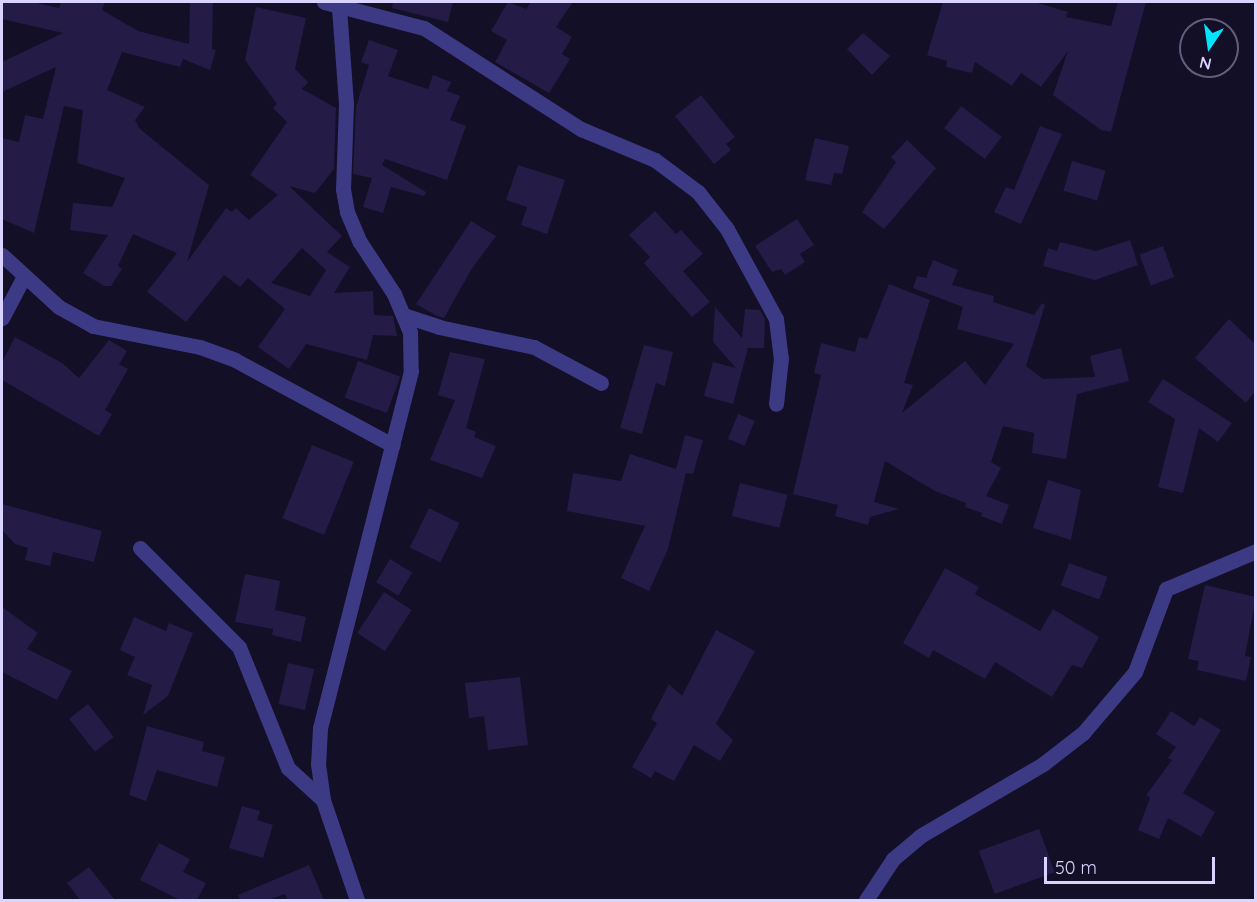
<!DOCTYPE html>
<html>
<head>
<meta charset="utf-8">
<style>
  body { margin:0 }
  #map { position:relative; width:1257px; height:902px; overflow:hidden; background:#130f26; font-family:Quicksand,sans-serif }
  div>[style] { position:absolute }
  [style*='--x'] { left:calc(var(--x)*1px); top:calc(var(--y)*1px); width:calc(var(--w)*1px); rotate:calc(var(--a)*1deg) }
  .building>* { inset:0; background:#241b47; transform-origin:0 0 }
  .street>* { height:15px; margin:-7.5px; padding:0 7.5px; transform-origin:7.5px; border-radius:7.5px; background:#3d3a85 }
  span { translate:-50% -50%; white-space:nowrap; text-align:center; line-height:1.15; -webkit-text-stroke:4.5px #130f26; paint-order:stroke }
  .frame { position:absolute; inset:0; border:3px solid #d9d4ff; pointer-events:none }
  .north { position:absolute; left:1179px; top:18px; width:60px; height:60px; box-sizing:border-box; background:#130f26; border:2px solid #625e7d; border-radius:50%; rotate:193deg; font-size:16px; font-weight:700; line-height:24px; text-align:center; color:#d9d4ff }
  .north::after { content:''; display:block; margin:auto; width:21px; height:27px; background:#00e5ff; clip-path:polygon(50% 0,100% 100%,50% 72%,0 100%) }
  .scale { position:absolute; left:1044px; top:857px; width:171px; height:27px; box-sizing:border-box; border:3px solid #d9d4ff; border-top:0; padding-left:8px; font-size:18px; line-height:21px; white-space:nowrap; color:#d9d4ff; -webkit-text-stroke:4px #130f26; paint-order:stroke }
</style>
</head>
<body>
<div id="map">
  <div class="building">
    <i style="clip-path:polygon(evenodd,2px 2px,32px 2px,59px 8px,61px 2px,105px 2px,102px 10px,138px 31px,189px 44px,190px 2px,213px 2px,212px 49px,216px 50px,210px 70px,183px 59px,180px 67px,122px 52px,107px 90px,145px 107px,135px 120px,140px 129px,209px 185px,187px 262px,226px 208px,232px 212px,236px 208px,249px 220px,278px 195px,250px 175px,287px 122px,273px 108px,277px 104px,245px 60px,256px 7px,306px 18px,295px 69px,308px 82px,302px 89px,336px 108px,334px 169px,315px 193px,289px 186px,342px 236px,327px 252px,350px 267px,334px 293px,373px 291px,374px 315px,393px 316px,397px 336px,373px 335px,367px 360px,306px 344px,289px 369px,258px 347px,285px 309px,248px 278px,240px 287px,224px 275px,186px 322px,147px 292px,177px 253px,133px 234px,118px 266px,122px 269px,111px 286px,104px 286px,83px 273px,108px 235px,70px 230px,73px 203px,112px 207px,125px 178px,77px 163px,83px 110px,64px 106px,34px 233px,2px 219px,2px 138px,19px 142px,25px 115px,43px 119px,56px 67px,2px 92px,2px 62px,63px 33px,2px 19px,2px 2px,302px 248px,326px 270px,310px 296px,271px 283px,302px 248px)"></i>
    <i style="clip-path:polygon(393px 2px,453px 2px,448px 22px,392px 8px)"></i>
    <i style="clip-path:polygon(508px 2px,526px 9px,531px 2px,573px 2px,556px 27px,572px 37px,562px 54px,570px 59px,549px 93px,495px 62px,507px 40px,491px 31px)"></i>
    <i style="clip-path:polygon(943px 2px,1034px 2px,1068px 12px,1066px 17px,1111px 26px,1118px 2px,1146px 2px,1111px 132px,1101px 130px,1053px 95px,1068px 51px,1041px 87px,1021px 73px,1012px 86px,975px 62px,972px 73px,946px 67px,947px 61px,927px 55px)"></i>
    <i style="clip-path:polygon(863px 33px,890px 56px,872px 75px,847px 49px)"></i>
    <i style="clip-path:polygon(369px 40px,398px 50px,388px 76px,428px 89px,433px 75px,451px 82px,447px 91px,460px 96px,450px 120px,466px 126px,447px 180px,385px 159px,382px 165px,426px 192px,424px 196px,391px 187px,383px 213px,363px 207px,372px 178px,353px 174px,356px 107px,369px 65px,361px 62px)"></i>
    <i style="clip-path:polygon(701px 95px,735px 137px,726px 144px,731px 150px,714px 164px,675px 116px)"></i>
    <i style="left:961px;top:106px;width:51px;height:28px;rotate:37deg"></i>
    <i style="clip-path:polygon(1040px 126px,1062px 134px,1021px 224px,994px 212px,1006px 187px,1014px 190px)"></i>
    <i style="clip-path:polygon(815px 138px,849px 146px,842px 174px,834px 173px,831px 185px,805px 180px)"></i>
    <i style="clip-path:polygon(907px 140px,936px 168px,884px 229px,862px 212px,896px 162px,891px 157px)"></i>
    <i style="left:1072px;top:161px;width:35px;height:31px;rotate:16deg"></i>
    <i style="clip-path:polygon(518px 165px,565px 180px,547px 234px,521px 225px,527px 207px,506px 200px)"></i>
    <i style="clip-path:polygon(655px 211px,676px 234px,681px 230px,703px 254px,683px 271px,710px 302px,692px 317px,644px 263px,650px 257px,629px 235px)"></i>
    <i style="clip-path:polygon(797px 219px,814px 245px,800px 254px,805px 262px,785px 275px,781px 269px,772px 272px,755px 246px)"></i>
    <i style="clip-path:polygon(471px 221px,496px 236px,471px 270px,444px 318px,437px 316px,416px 304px)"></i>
    <i style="clip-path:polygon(1130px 240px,1138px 265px,1095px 280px,1043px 266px,1048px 248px,1057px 251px,1060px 242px,1096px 251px)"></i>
    <i style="left:1163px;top:246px;width:33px;height:25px;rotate:70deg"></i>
    <i style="clip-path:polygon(933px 260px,958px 270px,952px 285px,994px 296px,993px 302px,1034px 315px,1042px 303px,1045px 305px,1026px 366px,1043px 379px,1095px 377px,1090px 356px,1121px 348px,1129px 381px,1077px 394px,1066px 459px,1032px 453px,1034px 433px,1003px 426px,991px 462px,1001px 468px,986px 496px,1009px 505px,1002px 524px,981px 516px,982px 513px,965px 507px,966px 503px,935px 491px,885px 461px,874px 502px,899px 509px,870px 517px,868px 525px,835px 516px,838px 505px,793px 494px,821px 375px,814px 373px,821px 343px,855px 352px,859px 337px,867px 339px,889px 284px,930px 300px,904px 383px,913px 385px,902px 413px,965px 361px,985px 385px,1014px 344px,957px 329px,963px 307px,913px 288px,917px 276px,926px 278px)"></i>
    <i style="clip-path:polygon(715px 307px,742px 338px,745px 309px,760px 310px,765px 319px,764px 348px,748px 348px,733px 404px,704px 396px,713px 362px,736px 368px,713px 342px)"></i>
    <i style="clip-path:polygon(1229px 319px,1256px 345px,1256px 390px,1246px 403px,1195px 358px)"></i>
    <i style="clip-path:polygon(15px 337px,62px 363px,79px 378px,109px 340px,127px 351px,119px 364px,128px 369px,105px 410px,112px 414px,99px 436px,2px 380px,2px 362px)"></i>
    <i style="clip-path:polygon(644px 345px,673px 352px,665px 386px,656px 383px,642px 434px,620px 428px)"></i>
    <i style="clip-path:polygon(450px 352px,485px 359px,466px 428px,476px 432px,474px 437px,496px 446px,482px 478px,430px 460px,455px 400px,438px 395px)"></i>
    <i style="left:358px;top:361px;width:45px;height:39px;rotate:20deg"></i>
    <i style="clip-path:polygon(1163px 379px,1232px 423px,1218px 442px,1199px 428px,1183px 493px,1158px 487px,1175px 419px,1148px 402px)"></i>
    <i style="left:738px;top:414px;width:18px;height:27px;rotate:22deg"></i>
    <i style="clip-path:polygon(685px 435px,703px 440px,693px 474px,686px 473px,668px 549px,649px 591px,621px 578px,645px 526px,567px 511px,573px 473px,621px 481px,630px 454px,676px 469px)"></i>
    <i style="left:312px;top:445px;width:45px;height:79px;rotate:22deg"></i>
    <i style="clip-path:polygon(1048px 480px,1081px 490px,1071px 540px,1033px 528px)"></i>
    <i style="left:740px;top:483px;width:49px;height:34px;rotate:14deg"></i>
    <i style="clip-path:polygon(2px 504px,102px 531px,94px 562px,53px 552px,50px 566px,25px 560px,28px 548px,15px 544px,2px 530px)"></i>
    <i style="left:429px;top:508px;width:34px;height:44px;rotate:26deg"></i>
    <i style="left:390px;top:559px;width:26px;height:27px;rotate:31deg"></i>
    <i style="left:1069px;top:563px;width:41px;height:24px;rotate:20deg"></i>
    <i style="clip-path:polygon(945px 568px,979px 587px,975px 594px,1040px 631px,1053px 609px,1099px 637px,1082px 668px,1072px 665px,1052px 697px,995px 662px,985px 679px,933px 650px,929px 658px,903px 643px)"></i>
    <i style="clip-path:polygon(245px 574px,280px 581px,275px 610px,306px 617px,301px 642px,272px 635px,273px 629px,235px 622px)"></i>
    <i style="clip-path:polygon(1205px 585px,1256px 597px,1245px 656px,1251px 657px,1246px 681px,1197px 670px,1199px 661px,1188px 659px)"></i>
    <i style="left:384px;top:592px;width:33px;height:49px;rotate:33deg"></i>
    <i style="clip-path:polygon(2px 607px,38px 633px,27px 649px,72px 671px,57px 700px,2px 672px)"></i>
    <i style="clip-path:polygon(134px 617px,166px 631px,169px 623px,193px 633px,168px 696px,143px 715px,152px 685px,127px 675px,135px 657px,120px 650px)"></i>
    <i style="clip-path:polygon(716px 630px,755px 651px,716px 724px,733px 740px,720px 761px,694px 745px,674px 781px,655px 771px,651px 778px,632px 767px,657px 723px,651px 719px,669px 684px,682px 696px)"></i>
    <i style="left:288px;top:663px;width:27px;height:42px;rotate:13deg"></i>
    <i style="clip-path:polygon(520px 677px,528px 745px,488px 750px,484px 716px,469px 718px,465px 683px)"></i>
    <i style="left:88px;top:704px;width:42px;height:24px;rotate:52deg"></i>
    <i style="clip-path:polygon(1171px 711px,1194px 726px,1200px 717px,1221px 730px,1183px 793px,1215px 812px,1201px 837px,1168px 818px,1159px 839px,1138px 830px,1150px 798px,1146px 795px,1172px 760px,1168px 758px,1176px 747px,1156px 734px)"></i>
    <i style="clip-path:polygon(147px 726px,204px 742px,202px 751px,225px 757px,217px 787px,157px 770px,146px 801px,129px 795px)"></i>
    <i style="clip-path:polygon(242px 806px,260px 811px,257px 820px,273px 825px,263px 858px,229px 848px)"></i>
    <i style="left:1039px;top:829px;width:46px;height:64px;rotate:70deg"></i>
    <i style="clip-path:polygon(159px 843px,190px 859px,183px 872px,206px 883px,197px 900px,180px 900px,140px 880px)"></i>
    <i style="clip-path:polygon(309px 865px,324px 900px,288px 900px,285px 894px,268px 900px,240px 900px,238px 895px)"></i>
    <i style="clip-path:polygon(89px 867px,95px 875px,115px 900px,80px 900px,67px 883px)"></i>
  </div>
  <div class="street">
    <i style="--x:324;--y:2;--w:103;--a:14.6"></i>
    <i style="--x:424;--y:28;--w:187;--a:32.8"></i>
    <i style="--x:581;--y:129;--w:80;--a:22.7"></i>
    <i style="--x:655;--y:160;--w:54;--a:36.7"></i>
    <i style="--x:698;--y:192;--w:47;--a:51.9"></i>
    <i style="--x:727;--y:229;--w:102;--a:61.4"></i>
    <i style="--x:776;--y:319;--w:39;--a:83"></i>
    <i style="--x:781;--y:358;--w:46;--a:96.2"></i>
    <i style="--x:339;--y:8;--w:96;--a:85.8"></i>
    <i style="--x:346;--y:104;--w:85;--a:92"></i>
    <i style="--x:343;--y:189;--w:23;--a:80"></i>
    <i style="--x:347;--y:212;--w:33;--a:67"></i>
    <i style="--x:360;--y:242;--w:62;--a:56.8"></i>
    <i style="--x:394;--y:294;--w:41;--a:67.2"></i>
    <i style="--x:410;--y:332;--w:39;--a:89"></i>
    <i style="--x:411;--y:371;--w:368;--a:104.3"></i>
    <i style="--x:320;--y:728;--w:36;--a:93"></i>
    <i style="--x:318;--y:764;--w:36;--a:82"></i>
    <i style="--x:323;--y:800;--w:106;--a:71.2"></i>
    <i style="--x:2;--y:255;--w:77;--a:42.4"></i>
    <i style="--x:59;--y:307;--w:39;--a:29"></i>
    <i style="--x:93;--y:326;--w:109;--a:11.1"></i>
    <i style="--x:200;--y:347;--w:37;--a:20"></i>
    <i style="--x:235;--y:360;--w:179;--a:28.4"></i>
    <i style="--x:403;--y:315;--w:38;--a:18"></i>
    <i style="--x:439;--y:327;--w:97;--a:11.9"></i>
    <i style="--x:534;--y:347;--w:76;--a:28.2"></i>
    <i style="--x:2;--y:318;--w:45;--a:-62.3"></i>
    <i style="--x:140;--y:548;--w:140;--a:45"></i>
    <i style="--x:239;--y:647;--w:131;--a:68"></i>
    <i style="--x:288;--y:768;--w:47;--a:42.4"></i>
    <i style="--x:866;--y:900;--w:49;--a:-56.6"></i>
    <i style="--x:893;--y:859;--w:35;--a:-40"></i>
    <i style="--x:920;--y:836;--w:143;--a:-30.3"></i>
    <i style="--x:1043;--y:764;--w:51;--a:-37.8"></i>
    <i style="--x:1083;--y:733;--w:80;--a:-49.6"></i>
    <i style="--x:1135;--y:672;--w:89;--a:-69.5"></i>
    <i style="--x:1166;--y:589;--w:98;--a:-22.9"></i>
  </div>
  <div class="frame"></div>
  <div class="north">N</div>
  <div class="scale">50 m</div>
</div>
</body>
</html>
